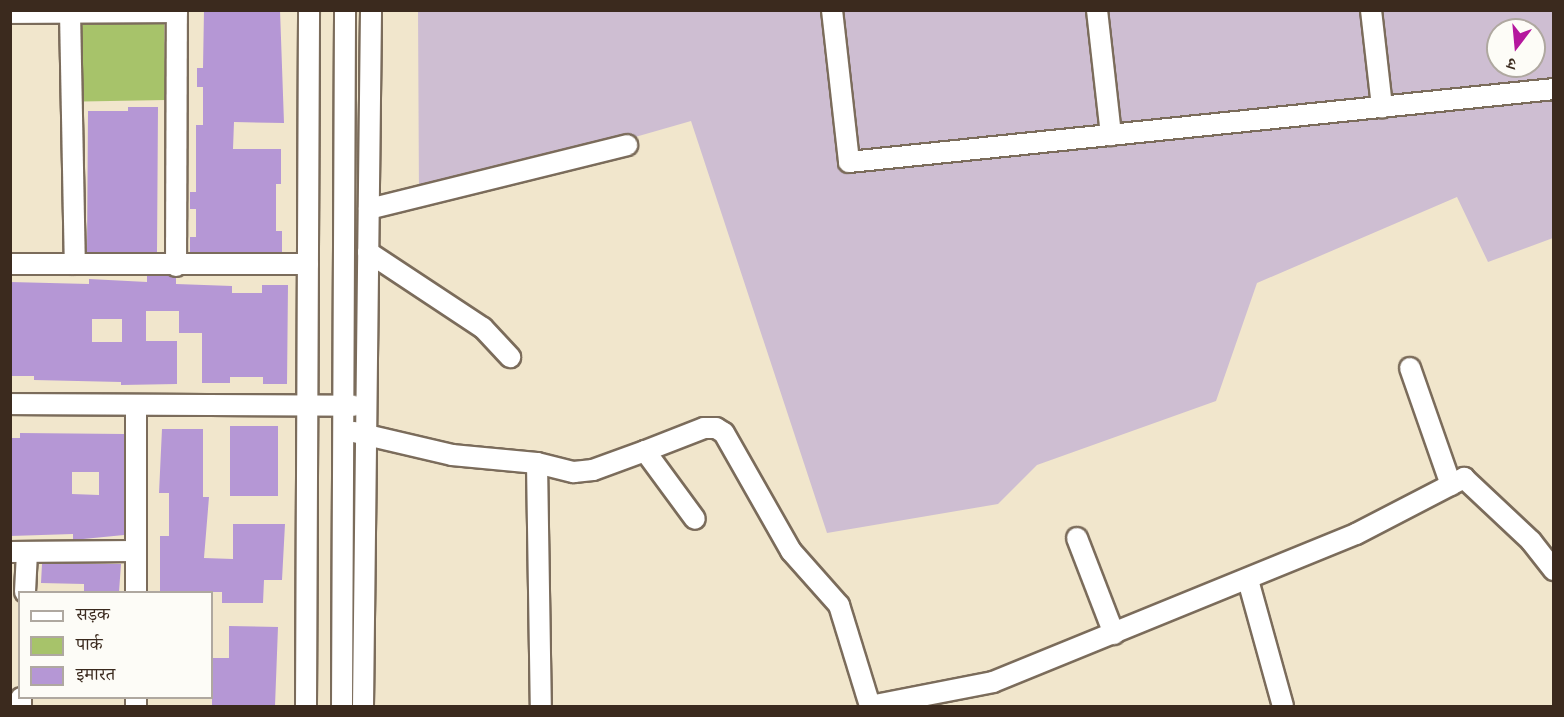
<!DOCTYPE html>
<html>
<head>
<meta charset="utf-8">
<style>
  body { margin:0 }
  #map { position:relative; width:1564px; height:717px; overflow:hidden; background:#f1e6cc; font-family:Alegreya,"Noto Serif Devanagari",serif }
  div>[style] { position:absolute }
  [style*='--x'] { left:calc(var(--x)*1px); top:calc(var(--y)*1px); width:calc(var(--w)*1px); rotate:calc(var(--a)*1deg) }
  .industrial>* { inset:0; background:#cebed2 }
  .green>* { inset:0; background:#a7c36a; transform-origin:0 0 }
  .building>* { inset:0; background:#b597d5; transform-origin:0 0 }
  .roads { filter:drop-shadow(2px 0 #7b6c5b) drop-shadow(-2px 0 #7b6c5b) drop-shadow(0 2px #7b6c5b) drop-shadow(0 -2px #7b6c5b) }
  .minor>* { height:20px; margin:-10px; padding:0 10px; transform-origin:10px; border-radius:10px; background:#fff }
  span { translate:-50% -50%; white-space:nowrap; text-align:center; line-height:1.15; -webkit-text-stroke:4.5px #fdfcf7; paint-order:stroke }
  .frame { position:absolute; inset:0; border:12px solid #3b2a1e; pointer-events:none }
  .legend { position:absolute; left:18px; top:591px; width:195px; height:108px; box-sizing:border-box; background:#fdfcf7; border:2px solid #afa8a0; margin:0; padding:8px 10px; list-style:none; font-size:18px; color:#3b2a1e }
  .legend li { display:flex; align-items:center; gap:12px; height:30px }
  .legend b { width:30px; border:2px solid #afa8a0 }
  .north { position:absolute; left:1486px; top:18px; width:60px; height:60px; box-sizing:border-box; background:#fdfcf7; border:2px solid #afa8a0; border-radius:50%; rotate:196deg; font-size:16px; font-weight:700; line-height:24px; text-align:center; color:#3b2a1e }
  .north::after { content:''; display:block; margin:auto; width:21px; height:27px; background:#b5179e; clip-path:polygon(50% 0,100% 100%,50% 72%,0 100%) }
</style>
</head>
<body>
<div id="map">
  <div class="industrial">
    <i style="clip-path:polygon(evenodd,418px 11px,1553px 11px,1553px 238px,1488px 262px,1457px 197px,1257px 283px,1216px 401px,1037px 465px,998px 504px,827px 533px,691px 121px,419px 199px,418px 11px,1498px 30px,1534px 30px,1534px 66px,1498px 66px,1498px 30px)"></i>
  </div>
  <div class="green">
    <i style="left:164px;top:23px;width:77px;height:83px;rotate:89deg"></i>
  </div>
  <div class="building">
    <i style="clip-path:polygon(204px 10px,280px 10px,284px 123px,234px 122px,233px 149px,281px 149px,281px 184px,276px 184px,276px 231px,282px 231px,282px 252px,190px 252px,190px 237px,196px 237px,196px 209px,190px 209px,190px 192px,196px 192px,196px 125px,203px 125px,203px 87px,197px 87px,197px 68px,203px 68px)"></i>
    <i style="clip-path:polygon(128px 107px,158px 107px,157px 252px,87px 252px,88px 111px,128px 111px)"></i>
    <i style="clip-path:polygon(evenodd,147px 276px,170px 276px,176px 278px,176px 284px,232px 286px,232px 293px,262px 293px,262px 285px,288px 285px,287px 384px,263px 384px,263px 377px,230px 377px,230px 383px,202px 383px,202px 333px,179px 333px,179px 311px,146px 311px,146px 341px,177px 341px,177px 384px,121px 385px,121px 382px,34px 380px,34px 376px,10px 376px,10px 282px,89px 284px,89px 279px,147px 282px,147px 276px,92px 319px,122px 319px,122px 342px,92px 342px,92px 319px)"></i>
    <i style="left:230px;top:426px;width:48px;height:70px"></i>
    <i style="clip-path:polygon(162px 429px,203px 429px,203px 497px,209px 497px,204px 558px,233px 559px,233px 524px,285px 524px,282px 580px,264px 580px,263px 603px,222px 603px,222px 592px,160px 592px,160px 536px,169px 536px,169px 493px,159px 493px)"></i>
    <i style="clip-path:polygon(evenodd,20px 433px,124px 434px,124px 535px,73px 540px,73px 534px,10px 536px,10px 438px,20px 438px,20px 433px,72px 472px,99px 472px,99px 495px,72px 494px,72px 472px)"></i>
    <i style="clip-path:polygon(42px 564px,121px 564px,119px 592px,84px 592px,84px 584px,41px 583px)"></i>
    <i style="clip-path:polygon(229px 626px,278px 627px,275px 706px,212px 706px,212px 658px,229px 658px)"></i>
  </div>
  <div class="roads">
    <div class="minor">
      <i style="--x:832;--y:10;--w:153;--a:83.6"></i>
      <i style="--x:849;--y:162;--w:709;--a:-5.91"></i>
      <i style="--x:1097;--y:10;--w:126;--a:83.6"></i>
      <i style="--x:1371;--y:10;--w:98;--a:83.5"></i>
      <i style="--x:70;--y:12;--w:252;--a:88.9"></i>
      <i style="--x:10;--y:13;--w:167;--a:-0.3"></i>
      <i style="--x:369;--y:209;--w:266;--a:-13.9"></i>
      <i style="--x:368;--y:252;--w:138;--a:33.5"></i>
      <i style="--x:483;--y:328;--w:40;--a:47"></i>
      <i style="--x:10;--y:264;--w:298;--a:0"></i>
      <i style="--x:176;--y:266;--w:256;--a:-89.8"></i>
      <i style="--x:1410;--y:368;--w:124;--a:70.7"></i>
      <i style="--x:10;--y:404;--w:344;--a:0.3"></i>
      <i style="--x:136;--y:405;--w:187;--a:90"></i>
      <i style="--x:354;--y:432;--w:101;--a:13.2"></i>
      <i style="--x:452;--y:455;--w:85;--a:5.4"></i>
      <i style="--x:537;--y:463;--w:243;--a:89.1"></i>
      <i style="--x:645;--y:451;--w:63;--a:-21.3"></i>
      <i style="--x:704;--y:428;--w:12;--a:0"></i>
      <i style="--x:716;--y:428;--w:9;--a:32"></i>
      <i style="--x:724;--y:433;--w:136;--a:60.4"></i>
      <i style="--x:791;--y:551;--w:72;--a:48.4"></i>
      <i style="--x:839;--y:605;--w:106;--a:72.9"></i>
      <i style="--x:537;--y:463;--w:38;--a:14"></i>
      <i style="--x:574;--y:472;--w:19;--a:-6"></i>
      <i style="--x:593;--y:470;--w:55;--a:-20.1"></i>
      <i style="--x:645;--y:451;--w:84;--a:53.7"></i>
      <i style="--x:1077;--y:538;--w:103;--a:68.9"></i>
      <i style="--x:10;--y:552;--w:126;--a:-0.5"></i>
      <i style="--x:1248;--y:580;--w:131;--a:74.5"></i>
      <i style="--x:25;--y:592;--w:40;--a:-87.1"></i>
      <i style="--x:136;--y:698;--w:8;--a:90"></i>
      <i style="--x:21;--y:706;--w:8;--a:-90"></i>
      <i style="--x:306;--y:706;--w:696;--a:-89.75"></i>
      <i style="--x:342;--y:706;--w:696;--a:-89.75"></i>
      <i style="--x:363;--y:706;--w:696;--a:-89.34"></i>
      <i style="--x:870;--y:706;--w:125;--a:-11"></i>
      <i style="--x:993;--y:682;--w:392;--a:-22.2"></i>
      <i style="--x:1356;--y:534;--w:122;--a:-27.4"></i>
      <i style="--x:1464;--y:478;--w:92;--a:43.2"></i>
      <i style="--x:1531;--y:541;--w:37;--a:52"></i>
    </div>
  </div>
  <div class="frame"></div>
  <ul class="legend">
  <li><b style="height:8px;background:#fff"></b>सड़क</li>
  <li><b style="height:16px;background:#a7c36a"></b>पार्क</li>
  <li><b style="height:16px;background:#b597d5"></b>इमारत</li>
  </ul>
  <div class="north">उ</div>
</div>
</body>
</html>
